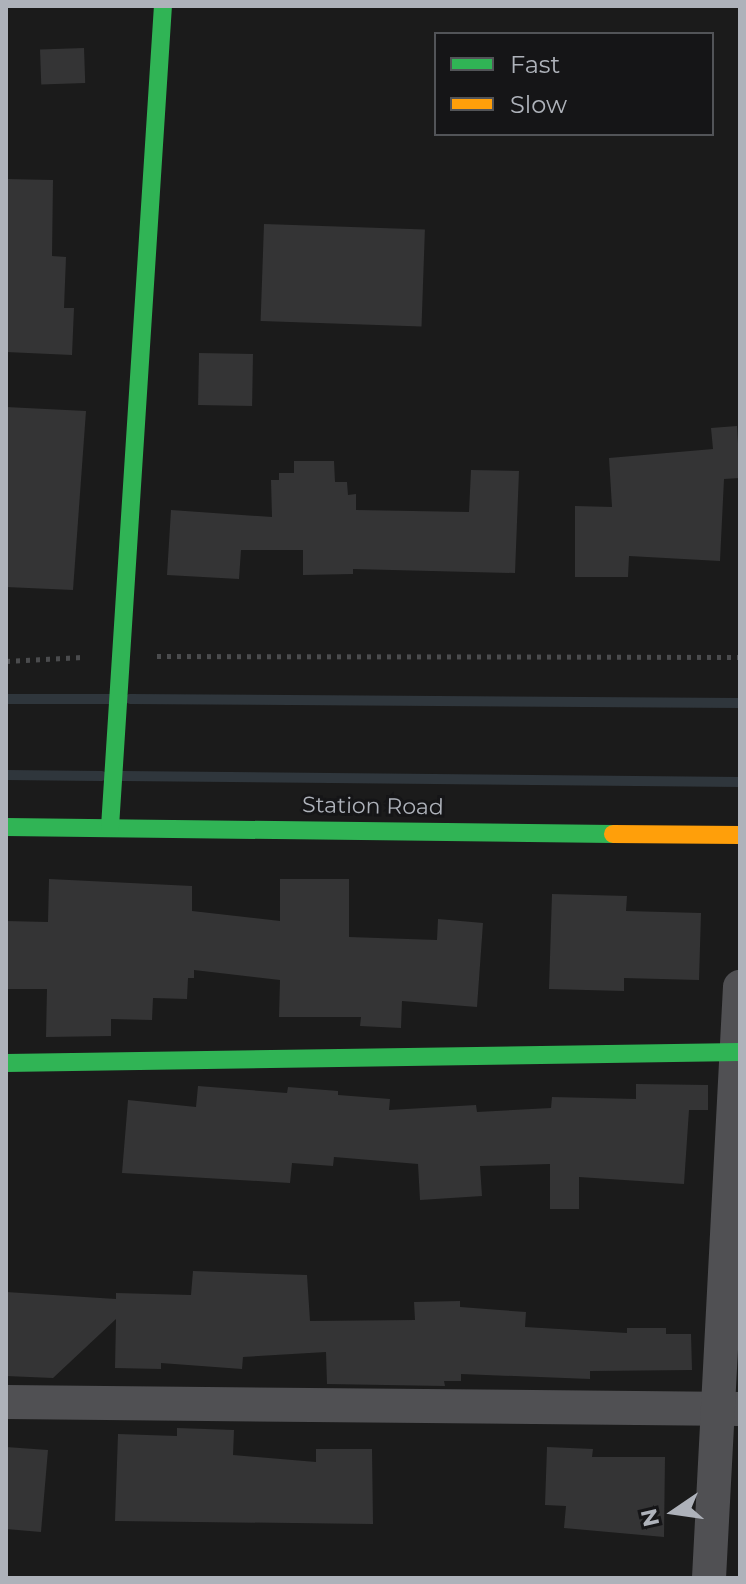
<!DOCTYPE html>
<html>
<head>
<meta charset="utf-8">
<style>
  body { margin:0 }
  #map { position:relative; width:746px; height:1584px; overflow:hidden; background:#1b1b1b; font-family:Montserrat,sans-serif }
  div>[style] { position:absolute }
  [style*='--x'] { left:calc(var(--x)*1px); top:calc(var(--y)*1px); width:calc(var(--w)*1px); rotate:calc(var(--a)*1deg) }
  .stream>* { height:10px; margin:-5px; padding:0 5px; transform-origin:5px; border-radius:5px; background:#2f363c }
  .building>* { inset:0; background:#343435; transform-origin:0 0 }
  .path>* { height:5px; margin-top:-2.5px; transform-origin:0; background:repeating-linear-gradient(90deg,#4b4c4e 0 4px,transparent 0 10px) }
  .street>* { height:34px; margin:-17px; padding:0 17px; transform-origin:17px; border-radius:17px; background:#505053 }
  .fast>* { height:18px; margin:-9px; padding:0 9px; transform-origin:9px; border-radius:9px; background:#30b455 }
  .slow>* { height:18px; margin:-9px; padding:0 9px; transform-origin:9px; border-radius:9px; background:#ff9f0a }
  span { translate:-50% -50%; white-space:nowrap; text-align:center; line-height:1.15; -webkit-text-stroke:6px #151517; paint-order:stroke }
  .street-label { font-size:22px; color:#aeb2ba }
  .frame { position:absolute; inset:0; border:8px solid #aeb2ba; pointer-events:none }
  .legend { position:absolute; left:434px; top:32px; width:280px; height:104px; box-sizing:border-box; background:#151517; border:2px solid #525458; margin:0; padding:10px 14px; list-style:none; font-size:24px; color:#aeb2ba }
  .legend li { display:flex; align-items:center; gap:16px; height:40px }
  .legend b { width:40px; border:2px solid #525458 }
  .north { position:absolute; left:634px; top:1472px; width:80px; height:80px; -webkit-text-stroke:6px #151517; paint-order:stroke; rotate:257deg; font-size:22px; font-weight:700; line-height:32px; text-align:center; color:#aeb2ba }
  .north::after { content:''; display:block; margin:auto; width:28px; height:36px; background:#aeb2ba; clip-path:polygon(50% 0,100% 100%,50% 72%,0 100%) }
</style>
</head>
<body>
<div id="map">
  <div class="stream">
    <i style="--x:6;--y:699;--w:104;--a:0"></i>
    <i style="--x:130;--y:699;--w:610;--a:0.38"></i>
    <i style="--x:6;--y:775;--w:96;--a:0.6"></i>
    <i style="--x:122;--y:776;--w:618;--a:0.56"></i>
  </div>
  <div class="building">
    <i style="left:84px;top:48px;width:35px;height:44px;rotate:88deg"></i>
    <i style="clip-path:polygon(6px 179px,53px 180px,52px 256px,66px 257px,64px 308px,74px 308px,72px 355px,6px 352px)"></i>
    <i style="left:264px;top:224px;width:161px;height:97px;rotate:2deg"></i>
    <i style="left:199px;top:353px;width:54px;height:52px;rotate:1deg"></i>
    <i style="clip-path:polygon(6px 407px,86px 411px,73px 590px,6px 587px)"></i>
    <i style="clip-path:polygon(737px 426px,740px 478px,724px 479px,720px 561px,629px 556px,628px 577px,575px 577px,575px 506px,612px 507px,609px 458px,713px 449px,711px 428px)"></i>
    <i style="clip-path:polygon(294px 461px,334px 461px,335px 482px,347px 482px,348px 495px,356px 494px,356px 510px,469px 512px,471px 470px,519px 471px,515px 573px,353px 569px,353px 574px,303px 575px,303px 550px,241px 550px,239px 579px,167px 575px,171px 510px,272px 517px,271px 480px,279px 480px,279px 473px,294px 473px)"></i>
    <i style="clip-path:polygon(49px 879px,192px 886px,192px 911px,280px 921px,280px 879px,349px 879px,349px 937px,437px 940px,438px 919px,483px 923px,477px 1007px,402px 1001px,401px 1028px,360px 1026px,361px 1017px,279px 1017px,280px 980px,194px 970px,194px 978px,188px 978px,187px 999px,153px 998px,152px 1020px,111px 1019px,111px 1036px,46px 1037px,47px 989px,6px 989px,6px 921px,48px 922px)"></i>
    <i style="clip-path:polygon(552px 894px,627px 896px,626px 911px,701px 913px,699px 980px,624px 978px,624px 991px,549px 989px)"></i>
    <i style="clip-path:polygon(636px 1084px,708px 1085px,708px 1110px,689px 1110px,684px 1184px,579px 1177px,579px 1209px,550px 1209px,550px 1164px,480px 1166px,482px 1196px,420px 1200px,418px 1164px,334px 1157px,333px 1166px,292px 1163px,290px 1183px,122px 1173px,128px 1100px,196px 1107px,198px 1086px,287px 1093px,288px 1087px,338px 1091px,338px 1095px,390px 1099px,389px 1110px,476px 1105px,477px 1112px,551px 1108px,552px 1097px,636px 1099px)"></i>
    <i style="clip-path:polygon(193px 1271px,307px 1275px,310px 1321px,415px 1320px,414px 1302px,460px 1301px,460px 1307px,526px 1312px,525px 1327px,627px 1333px,627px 1328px,666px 1328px,666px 1334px,691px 1334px,692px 1370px,590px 1371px,590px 1379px,461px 1374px,461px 1381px,444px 1381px,445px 1386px,327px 1384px,326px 1352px,243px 1357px,242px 1369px,161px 1363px,161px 1369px,115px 1368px,116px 1319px,53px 1378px,6px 1376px,6px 1292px,116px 1299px,116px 1293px,191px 1295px)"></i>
    <i style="clip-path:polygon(177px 1428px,234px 1430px,233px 1455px,316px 1462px,316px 1449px,372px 1449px,373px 1524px,115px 1521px,118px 1434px,177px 1436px)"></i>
    <i style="clip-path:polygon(6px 1447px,48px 1450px,41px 1532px,6px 1529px)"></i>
    <i style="clip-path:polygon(547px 1447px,593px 1449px,592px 1457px,665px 1457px,664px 1537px,564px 1528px,566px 1506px,545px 1505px)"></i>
  </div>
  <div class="path">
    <i style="--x:157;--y:656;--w:583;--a:0.1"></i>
    <i style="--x:6;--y:661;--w:77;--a:-3"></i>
  </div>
  <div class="street">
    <i style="--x:6;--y:1402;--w:734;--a:0.55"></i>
    <i style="--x:709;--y:1578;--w:592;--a:-87"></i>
  </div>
  <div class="fast">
    <i style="--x:6;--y:827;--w:607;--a:0.66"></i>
    <i style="--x:110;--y:827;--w:823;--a:-86.31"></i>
    <i style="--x:6;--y:1063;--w:734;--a:-0.86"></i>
  </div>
  <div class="slow">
    <i style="--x:613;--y:834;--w:127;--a:0.5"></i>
  </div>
  <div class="street-label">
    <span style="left:373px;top:806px;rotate:1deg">Station Road</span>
  </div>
  <div class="frame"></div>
  <ul class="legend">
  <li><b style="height:10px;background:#30b455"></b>Fast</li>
  <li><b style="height:10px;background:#ff9f0a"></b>Slow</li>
  </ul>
  <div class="north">N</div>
</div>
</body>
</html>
